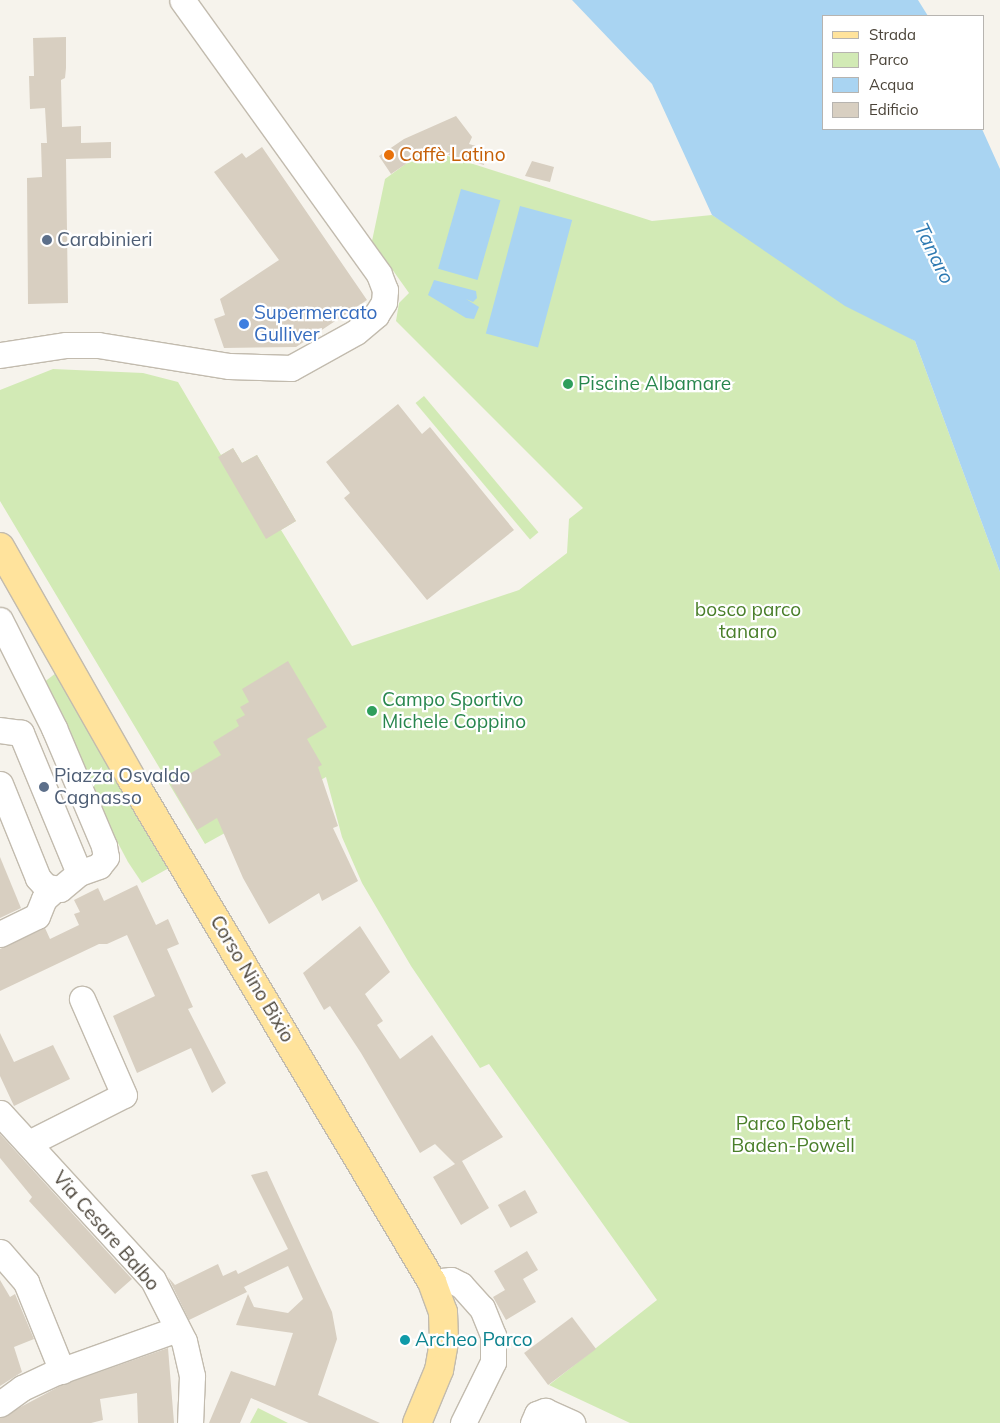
<!DOCTYPE html>
<html>
<head>
<meta charset="utf-8">
<style>
  body { margin:0 }
  #map { position:relative; width:1000px; height:1423px; overflow:hidden; background:#f6f3ec; font-family:Mulish,sans-serif }
  div>[style] { position:absolute }
  [style*='--x'] { left:calc(var(--x)*1px); top:calc(var(--y)*1px); width:calc(var(--w)*1px); rotate:calc(var(--a)*1deg) }
  .green>* { inset:0; background:#d2eab5; transform-origin:0 0 }
  .water>* { inset:0; background:#a9d4f2; transform-origin:0 0 }
  .building>* { inset:0; background:#d8cfc1; transform-origin:0 0 }
  .roads { filter:drop-shadow(1px 0 #c2bbae) drop-shadow(-1px 0 #c2bbae) drop-shadow(0 1px #c2bbae) drop-shadow(0 -1px #c2bbae) }
  .minor>* { height:25px; margin:-12.5px; padding:0 12.5px; transform-origin:12.5px; border-radius:12.5px; background:#fff }
  .major>* { height:28px; margin:-14px; padding:0 14px; transform-origin:14px; border-radius:14px; background:#ffe39c }
  .dots>* { width:14px; height:14px; translate:-50% -50%; box-sizing:border-box; border:2px solid #fff; border-radius:50% }
  span { translate:-50% -50%; white-space:nowrap; text-align:center; line-height:1.15; -webkit-text-stroke:4.5px #fff; paint-order:stroke }
  .food-label { font-size:19px; color:#c56008 }
  .left { translate:0 -50%; text-align:left }
  .service-label { font-size:19px; color:#4e5e75 }
  .shop-label { font-size:19px; color:#366cbe }
  .leisure-label { font-size:19px; color:#27864d }
  .park-label { font-size:19px; color:#4a7f2a }
  .street-label { font-size:19px; color:#4b4439 }
  .culture-label { font-size:19px; color:#0d838f }
  .water-label { font-size:20px; color:#2e7ab2; font-style:italic }
  .legend { position:absolute; left:822px; top:15px; width:162px; height:115px; box-sizing:border-box; background:#fff; border:1px solid #b7b4b0; margin:0; padding:6px 9px; list-style:none; font-size:15px; color:#4b4439 }
  .legend li { display:flex; align-items:center; gap:10px; height:25px }
  .legend b { width:25px; border:1px solid #b7b4b0 }
</style>
</head>
<body>
<div id="map">
  <div class="green">
    <i style="clip-path:polygon(426px 149px,652px 221px,712px 215px,915px 341px,1000px 572px,1000px 1423px,630px 1423px,549px 1385px,657px 1300px,489px 1064px,480px 1068px,411px 966px,362px 883px,342px 837px,326px 777px,205px 844px,0 501px,0 390px,53px 369px,143px 373px,178px 382px,221px 455px,233px 448px,242px 463px,257px 455px,296px 521px,281px 530px,352px 646px,519px 590px,567px 553px,569px 519px,583px 508px,396px 321px,399px 303px,409px 293px,372px 241px,385px 179px)"></i>
    <i style="left:424px;top:396px;width:178px;height:11px;rotate:50deg"></i>
    <i style="clip-path:polygon(56px 673px,169px 868px,142px 883px,128px 862px,56px 726px,43px 683px)"></i>
    <i style="clip-path:polygon(258px 1408px,288px 1423px,250px 1423px)"></i>
  </div>
  <div class="water">
    <i style="clip-path:polygon(572px 0,918px 0,928px 16px,824px 16px,824px 129px,982px 129px,1000px 169px,1000px 572px,915px 341px,845px 306px,712px 215px,652px 84px)"></i>
    <i style="left:461px;top:189px;width:41px;height:83px;rotate:16deg"></i>
    <i style="left:520px;top:206px;width:54px;height:132px;rotate:15deg"></i>
    <i style="clip-path:polygon(434px 280px,476px 291px,477px 298px,473px 302px,466px 299px,479px 307px,474px 319px,466px 318px,428px 295px)"></i>
  </div>
  <div class="building">
    <i style="clip-path:polygon(66px 37px,66px 68px,65px 78px,61px 80px,62px 127px,81px 126px,81px 143px,111px 142px,111px 158px,66px 159px,68px 303px,28px 304px,27px 178px,42px 177px,41px 143px,47px 143px,45px 108px,30px 109px,29px 76px,34px 76px,33px 38px)"></i>
    <i style="clip-path:polygon(456px 116px,472px 137px,469px 144px,486px 149px,484px 165px,428px 149px,391px 174px,379px 156px,404px 139px)"></i>
    <i style="clip-path:polygon(262px 147px,367px 300px,296px 347px,224px 348px,214px 319px,225px 315px,220px 299px,279px 260px,214px 172px,242px 153px,246px 158px)"></i>
    <i style="clip-path:polygon(532px 161px,554px 167px,550px 182px,525px 176px)"></i>
    <i style="clip-path:polygon(398px 404px,422px 434px,430px 427px,514px 530px,427px 600px,344px 498px,350px 493px,326px 462px)"></i>
    <i style="clip-path:polygon(233px 448px,242px 463px,257px 455px,296px 521px,266px 539px,218px 457px)"></i>
    <i style="clip-path:polygon(288px 661px,327px 727px,307px 739px,322px 765px,318px 767px,338px 826px,333px 828px,358px 881px,322px 901px,319px 893px,269px 924px,243px 878px,217px 818px,197px 830px,171px 785px,221px 755px,213px 742px,239px 726px,236px 720px,245px 715px,240px 707px,249px 702px,242px 689px)"></i>
    <i style="clip-path:polygon(0 857px,21px 908px,0 918px)"></i>
    <i style="clip-path:polygon(137px 885px,156px 925px,168px 919px,179px 944px,167px 949px,193px 1007px,188px 1009px,226px 1083px,212px 1093px,191px 1048px,137px 1073px,113px 1016px,155px 996px,127px 935px,107px 944px,99px 944px,0 991px,0 949px,45px 928px,50px 939px,79px 925px,74px 914px,80px 912px,74px 900px,98px 888px,104px 901px)"></i>
    <i style="clip-path:polygon(360px 926px,390px 972px,365px 994px,383px 1021px,377px 1025px,400px 1059px,432px 1035px,503px 1137px,462px 1161px,489px 1208px,461px 1225px,433px 1177px,455px 1164px,435px 1144px,420px 1153px,361px 1053px,330px 1006px,324px 1010px,303px 973px)"></i>
    <i style="clip-path:polygon(0 1033px,14px 1062px,53px 1045px,70px 1079px,14px 1106px,0 1076px)"></i>
    <i style="clip-path:polygon(0 1134px,132px 1279px,115px 1294px,29px 1201px,32px 1197px,0 1158px)"></i>
    <i style="clip-path:polygon(267px 1171px,332px 1312px,337px 1339px,318px 1395px,380px 1423px,309px 1423px,251px 1398px,240px 1423px,209px 1423px,231px 1371px,275px 1386px,293px 1333px,236px 1325px,248px 1294px,254px 1307px,288px 1313px,303px 1299px,288px 1266px,244px 1287px,247px 1292px,189px 1320px,168px 1277px,175px 1285px,218px 1264px,223px 1276px,236px 1270px,238px 1274px,288px 1249px,251px 1175px)"></i>
    <i style="left:525px;top:1190px;width:26px;height:31px;rotate:61deg"></i>
    <i style="clip-path:polygon(527px 1251px,538px 1270px,523px 1279px,536px 1302px,506px 1320px,493px 1297px,505px 1290px,494px 1271px)"></i>
    <i style="clip-path:polygon(0 1280px,10px 1297px,15px 1294px,34px 1339px,14px 1347px,22px 1372px,0 1386px)"></i>
    <i style="left:572px;top:1317px;width:40px;height:60px;rotate:53deg"></i>
    <i style="clip-path:polygon(168px 1348px,174px 1423px,138px 1423px,137px 1393px,100px 1399px,103px 1420px,91px 1423px,0 1423px,0 1418px,62px 1385px)"></i>
  </div>
  <div class="roads">
    <div class="minor">
      <i style="--x:0;--y:355;--w:67;--a:-8.6"></i>
      <i style="--x:66;--y:345;--w:32;--a:0"></i>
      <i style="--x:98;--y:345;--w:133;--a:9.1"></i>
      <i style="--x:229;--y:366;--w:62;--a:1.8"></i>
      <i style="--x:291;--y:368;--w:74;--a:-29"></i>
      <i style="--x:356;--y:332;--w:26;--a:-40"></i>
      <i style="--x:376;--y:315;--w:15;--a:-58"></i>
      <i style="--x:384;--y:302;--w:12;--a:-85"></i>
      <i style="--x:385;--y:290;--w:17;--a:-111"></i>
      <i style="--x:379;--y:274;--w:337;--a:-125.7"></i>
      <i style="--x:0;--y:620;--w:121;--a:63.4"></i>
      <i style="--x:54;--y:728;--w:128;--a:67"></i>
      <i style="--x:104;--y:846;--w:11;--a:80"></i>
      <i style="--x:106;--y:857;--w:11;--a:128"></i>
      <i style="--x:99;--y:866;--w:21;--a:161"></i>
      <i style="--x:79;--y:873;--w:152;--a:-112.5"></i>
      <i style="--x:21;--y:733;--w:21;--a:-172"></i>
      <i style="--x:0;--y:784;--w:101;--a:68"></i>
      <i style="--x:38;--y:878;--w:12;--a:48"></i>
      <i style="--x:46;--y:887;--w:14;--a:8"></i>
      <i style="--x:60;--y:889;--w:25;--a:-40"></i>
      <i style="--x:0;--y:934;--w:41;--a:-25.9"></i>
      <i style="--x:37;--y:916;--w:18;--a:-68"></i>
      <i style="--x:44;--y:899;--w:13;--a:-42"></i>
      <i style="--x:0;--y:1113;--w:226;--a:47.5"></i>
      <i style="--x:153;--y:1280;--w:68;--a:63.1"></i>
      <i style="--x:184;--y:1341;--w:36;--a:77"></i>
      <i style="--x:192;--y:1376;--w:47;--a:92.4"></i>
      <i style="--x:29;--y:1143;--w:106;--a:-26.8"></i>
      <i style="--x:124;--y:1095;--w:105;--a:-113.6"></i>
      <i style="--x:0;--y:1252;--w:40;--a:49"></i>
      <i style="--x:26;--y:1282;--w:96;--a:68"></i>
      <i style="--x:432;--y:1282;--w:19;--a:-6"></i>
      <i style="--x:451;--y:1280;--w:11;--a:27"></i>
      <i style="--x:461;--y:1285;--w:31;--a:48"></i>
      <i style="--x:482;--y:1308;--w:29;--a:68"></i>
      <i style="--x:493;--y:1335;--w:27;--a:90"></i>
      <i style="--x:493;--y:1362;--w:68;--a:116.2"></i>
      <i style="--x:0;--y:1404;--w:27;--a:-36"></i>
      <i style="--x:22;--y:1388;--w:38;--a:-25"></i>
      <i style="--x:57;--y:1372;--w:127;--a:-19.7"></i>
      <i style="--x:533;--y:1423;--w:10;--a:-66"></i>
      <i style="--x:537;--y:1414;--w:9;--a:-21"></i>
      <i style="--x:545;--y:1411;--w:30;--a:24"></i>
    </div>
    <div class="major">
      <i style="--x:0;--y:547;--w:266;--a:60.4"></i>
      <i style="--x:131;--y:778;--w:587;--a:59.15"></i>
      <i style="--x:432;--y:1282;--w:32;--a:70"></i>
      <i style="--x:443;--y:1312;--w:30;--a:88"></i>
      <i style="--x:444;--y:1342;--w:28;--a:100"></i>
      <i style="--x:439;--y:1370;--w:57;--a:112.5"></i>
    </div>
  </div>
  <div class="dots">
    <i style="left:389px;top:155px;background:#e8710a"></i>
    <i style="left:47px;top:240px;background:#5c6f8a"></i>
    <i style="left:244px;top:324px;background:#3f7fe0"></i>
    <i style="left:568px;top:384px;background:#2e9e5b"></i>
    <i style="left:372px;top:711px;background:#2e9e5b"></i>
    <i style="left:44px;top:787px;background:#5c6f8a"></i>
    <i style="left:405px;top:1340px;background:#0f9aa8"></i>
  </div>
  <div class="food-label">
    <span class="left" style="left:399px;top:155px">Caffè Latino</span>
  </div>
  <div class="service-label">
    <span class="left" style="left:57px;top:240px">Carabinieri</span>
    <span class="left" style="left:54px;top:787px">Piazza Osvaldo<br>Cagnasso</span>
  </div>
  <div class="shop-label">
    <span class="left" style="left:254px;top:324px">Supermercato<br>Gulliver</span>
  </div>
  <div class="leisure-label">
    <span class="left" style="left:578px;top:384px">Piscine Albamare</span>
    <span class="left" style="left:382px;top:711px">Campo Sportivo<br>Michele Coppino</span>
  </div>
  <div class="park-label">
    <span style="left:748px;top:621px">bosco parco<br>tanaro</span>
    <span style="left:793px;top:1135px">Parco Robert<br>Baden-Powell</span>
  </div>
  <div class="street-label">
    <span style="left:252px;top:979px;rotate:59deg">Corso Nino Bixio</span>
    <span style="left:106px;top:1231px;rotate:49deg">Via Cesare Balbo</span>
  </div>
  <div class="culture-label">
    <span class="left" style="left:415px;top:1340px">Archeo Parco</span>
  </div>
  <div class="water-label">
    <span style="left:935px;top:253px;rotate:64deg">Tanaro</span>
  </div>
  <ul class="legend">
  <li><b style="height:6px;background:#ffe39c"></b>Strada</li>
  <li><b style="height:14px;background:#d2eab5"></b>Parco</li>
  <li><b style="height:14px;background:#a9d4f2"></b>Acqua</li>
  <li><b style="height:14px;background:#d8cfc1"></b>Edificio</li>
  </ul>
</div>
</body>
</html>
